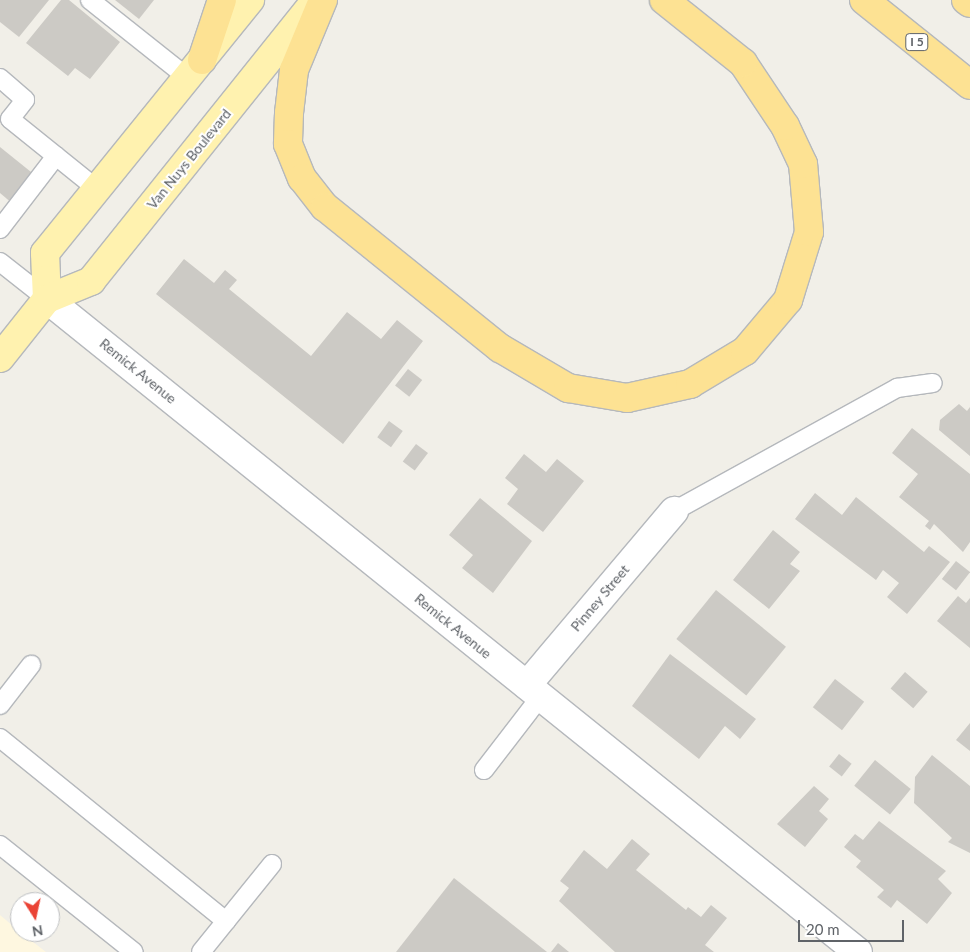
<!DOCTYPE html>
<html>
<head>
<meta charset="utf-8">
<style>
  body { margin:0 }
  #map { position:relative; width:970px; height:952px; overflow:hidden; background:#f1efe8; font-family:Lato,sans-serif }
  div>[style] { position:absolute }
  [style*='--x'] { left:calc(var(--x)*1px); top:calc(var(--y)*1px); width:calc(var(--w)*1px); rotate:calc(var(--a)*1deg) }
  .commercial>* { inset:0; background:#fef7e0 }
  .building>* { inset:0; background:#cccac5; transform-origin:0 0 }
  .roads { filter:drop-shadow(1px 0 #b5b8bc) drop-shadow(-1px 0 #b5b8bc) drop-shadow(0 1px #b5b8bc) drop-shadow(0 -1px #b5b8bc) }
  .lane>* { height:18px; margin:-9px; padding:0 9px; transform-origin:9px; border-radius:9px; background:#fff }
  .street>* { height:28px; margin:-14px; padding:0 14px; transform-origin:14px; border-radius:14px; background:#fff }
  .primary>* { height:28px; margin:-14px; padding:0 14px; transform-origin:14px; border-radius:14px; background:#fff2af }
  .highway>* { height:28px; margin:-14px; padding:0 14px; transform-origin:14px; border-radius:14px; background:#fde293 }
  span { translate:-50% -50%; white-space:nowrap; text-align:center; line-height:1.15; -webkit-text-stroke:4px #fff; paint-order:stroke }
  .shield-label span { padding:1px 4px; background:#fff; border:1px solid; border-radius:4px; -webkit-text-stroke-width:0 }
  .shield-label { font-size:12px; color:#5f6368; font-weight:700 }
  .street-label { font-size:14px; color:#5f6368 }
  .north { position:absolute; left:10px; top:892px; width:50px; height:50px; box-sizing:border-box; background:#fff; border:1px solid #bfc1c3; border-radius:50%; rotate:170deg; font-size:14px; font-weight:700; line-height:20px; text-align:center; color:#5f6368 }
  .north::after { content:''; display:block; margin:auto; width:18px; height:22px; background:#ea4335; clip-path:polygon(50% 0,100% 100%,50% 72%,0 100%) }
  .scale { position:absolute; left:798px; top:920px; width:106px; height:22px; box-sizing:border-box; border:2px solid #5f6368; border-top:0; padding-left:6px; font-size:15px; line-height:18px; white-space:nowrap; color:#5f6368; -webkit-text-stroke:4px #fff; paint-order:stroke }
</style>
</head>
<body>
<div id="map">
  <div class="commercial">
    <i style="clip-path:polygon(0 915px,20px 932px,46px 952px,0 952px)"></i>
  </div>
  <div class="building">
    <i style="clip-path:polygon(0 0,49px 0,19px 37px,0 22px)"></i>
    <i style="clip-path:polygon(61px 0,69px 0,120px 42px,90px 79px,75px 68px,68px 76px,26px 43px)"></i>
    <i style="clip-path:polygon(115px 0,154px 0,139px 19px)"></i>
    <i style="clip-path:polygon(0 147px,36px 176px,13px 204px,0 193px)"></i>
    <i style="clip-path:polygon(184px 259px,214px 283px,225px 270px,237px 280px,229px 289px,311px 356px,347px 312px,381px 339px,397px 320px,423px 341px,343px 444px,156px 294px)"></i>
    <i style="left:408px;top:369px;width:18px;height:21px;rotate:38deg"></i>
    <i style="clip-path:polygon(959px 404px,967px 411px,970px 407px,970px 456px,939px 430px,940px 420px)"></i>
    <i style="left:389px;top:421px;width:17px;height:20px;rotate:36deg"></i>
    <i style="clip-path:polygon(912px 428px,970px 474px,970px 542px,963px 552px,934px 524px,930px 530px,925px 526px,929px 521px,899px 497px,918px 474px,892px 453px)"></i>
    <i style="left:416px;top:444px;width:15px;height:22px;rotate:37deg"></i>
    <i style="clip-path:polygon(524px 454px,546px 472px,557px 459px,584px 481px,543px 532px,507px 504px,518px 489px,505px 478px)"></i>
    <i style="clip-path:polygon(815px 493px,842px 515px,856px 497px,924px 552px,929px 546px,950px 562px,907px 614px,887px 597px,899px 583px,883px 570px,876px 580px,795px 519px)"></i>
    <i style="clip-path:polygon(480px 498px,532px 541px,493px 593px,462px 568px,473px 555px,449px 535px)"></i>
    <i style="clip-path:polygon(773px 530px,800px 552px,790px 564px,800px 571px,769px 609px,733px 580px)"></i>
    <i style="left:956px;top:561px;width:18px;height:23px;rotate:38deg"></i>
    <i style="left:716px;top:590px;width:90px;height:63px;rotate:39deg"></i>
    <i style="clip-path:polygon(958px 596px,966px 603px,970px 598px,970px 648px,937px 621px)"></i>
    <i style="clip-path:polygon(670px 654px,756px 719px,740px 739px,725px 726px,699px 759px,632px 706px)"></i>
    <i style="left:905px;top:672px;width:30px;height:22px;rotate:41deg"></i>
    <i style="left:835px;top:679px;width:37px;height:36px;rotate:38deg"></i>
    <i style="clip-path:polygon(970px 723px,970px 751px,956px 740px)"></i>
    <i style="left:839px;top:754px;width:16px;height:16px;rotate:38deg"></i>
    <i style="clip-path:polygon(932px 755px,970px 786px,970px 853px,948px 842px,952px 838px,914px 803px,915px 777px)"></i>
    <i style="left:875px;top:760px;width:46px;height:33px;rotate:39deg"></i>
    <i style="clip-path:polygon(814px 786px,829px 799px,819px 811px,828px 819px,805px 847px,777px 824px)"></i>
    <i style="clip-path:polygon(879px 821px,946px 871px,938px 879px,952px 893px,927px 924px,897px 900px,891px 908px,877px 897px,884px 890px,856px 867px,861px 861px,844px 847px,855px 834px,863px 840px)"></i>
    <i style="clip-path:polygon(632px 839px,650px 854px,636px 870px,686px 910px,688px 907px,701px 917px,711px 905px,727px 918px,705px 945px,714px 952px,615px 952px,559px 901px,569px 888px,560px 881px,584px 850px,607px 869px)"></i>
    <i style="clip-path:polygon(454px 878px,547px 952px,396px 952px)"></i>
    <i style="clip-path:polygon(558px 943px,569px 952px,551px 952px)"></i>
  </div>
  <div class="roads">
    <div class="lane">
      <i style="--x:90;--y:0;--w:125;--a:38.5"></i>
      <i style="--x:0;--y:78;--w:33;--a:41"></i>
      <i style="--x:25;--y:100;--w:24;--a:128"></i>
      <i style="--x:10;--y:119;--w:112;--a:38.8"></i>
      <i style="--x:0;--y:229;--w:92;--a:-52.5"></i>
      <i style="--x:0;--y:262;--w:60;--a:38.2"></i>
      <i style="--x:674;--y:511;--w:255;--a:-28.9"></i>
      <i style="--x:897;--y:388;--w:36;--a:-8"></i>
      <i style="--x:0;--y:705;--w:51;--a:-52.2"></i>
      <i style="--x:0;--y:738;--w:291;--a:39"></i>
      <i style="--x:484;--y:770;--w:93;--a:-52.4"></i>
      <i style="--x:0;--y:845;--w:171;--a:38.6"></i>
      <i style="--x:201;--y:952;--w:113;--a:-51.1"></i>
    </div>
    <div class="street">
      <i style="--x:47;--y:299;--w:1041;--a:38.84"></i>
      <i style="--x:527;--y:685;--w:228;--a:-49.8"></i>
    </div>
    <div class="primary">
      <i style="--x:47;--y:299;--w:46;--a:-92.5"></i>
      <i style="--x:45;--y:253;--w:326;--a:-51"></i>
      <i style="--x:0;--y:358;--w:75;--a:-51.5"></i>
      <i style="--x:47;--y:299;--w:48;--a:-22.2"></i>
      <i style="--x:91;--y:281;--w:360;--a:-51.3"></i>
    </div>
    <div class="highway">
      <i style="--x:323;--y:0;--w:76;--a:112.5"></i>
      <i style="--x:294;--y:70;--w:43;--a:96.6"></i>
      <i style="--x:289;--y:113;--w:31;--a:92"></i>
      <i style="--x:288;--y:144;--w:37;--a:68"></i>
      <i style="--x:302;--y:178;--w:37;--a:52"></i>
      <i style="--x:325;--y:207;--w:225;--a:38.9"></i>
      <i style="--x:500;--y:348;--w:79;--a:30.5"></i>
      <i style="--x:568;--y:388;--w:60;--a:9.6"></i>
      <i style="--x:627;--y:398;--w:65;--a:-12.5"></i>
      <i style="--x:690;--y:384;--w:64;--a:-31"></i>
      <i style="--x:745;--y:351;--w:67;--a:-49.9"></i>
      <i style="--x:788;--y:300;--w:71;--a:-72.8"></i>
      <i style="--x:809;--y:232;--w:68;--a:-95"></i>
      <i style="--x:803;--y:164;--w:42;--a:-115.3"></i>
      <i style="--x:785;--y:126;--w:76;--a:-123.7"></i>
      <i style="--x:743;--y:63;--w:101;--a:-141.4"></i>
      <i style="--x:864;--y:0;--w:136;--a:38.7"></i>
      <i style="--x:966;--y:0;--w:5;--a:37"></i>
      <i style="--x:202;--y:60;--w:63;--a:-71.6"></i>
    </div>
  </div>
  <div class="shield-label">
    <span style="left:917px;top:42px">I 5</span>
  </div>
  <div class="street-label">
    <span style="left:189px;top:159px;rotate:-51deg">Van Nuys Boulevard</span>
    <span style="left:138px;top:371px;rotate:39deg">Remick Avenue</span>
    <span style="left:600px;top:598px;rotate:-50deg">Pinney Street</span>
    <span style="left:453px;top:626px;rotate:39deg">Remick Avenue</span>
  </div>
  <div class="north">N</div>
  <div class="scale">20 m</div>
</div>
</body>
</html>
